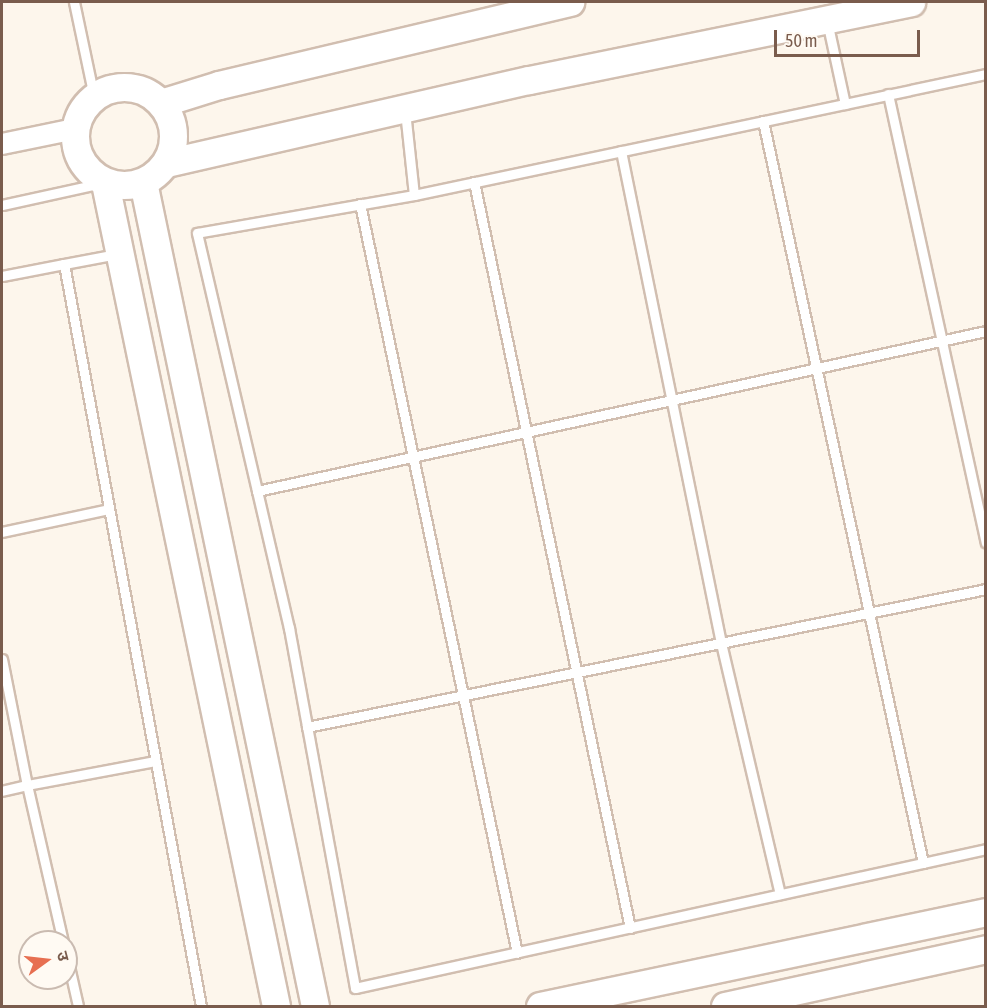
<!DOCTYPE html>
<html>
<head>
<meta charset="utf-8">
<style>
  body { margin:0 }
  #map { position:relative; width:987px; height:1008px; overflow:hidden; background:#fdf6ec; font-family:"Asap Condensed","Noto Sans Devanagari",sans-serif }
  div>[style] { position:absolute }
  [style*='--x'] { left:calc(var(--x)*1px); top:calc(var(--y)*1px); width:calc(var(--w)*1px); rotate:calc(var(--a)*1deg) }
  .roads { filter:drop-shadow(2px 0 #d1beb0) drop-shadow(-2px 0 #d1beb0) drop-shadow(0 2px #d1beb0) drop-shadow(0 -2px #d1beb0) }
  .lane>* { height:9px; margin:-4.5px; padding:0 4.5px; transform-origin:4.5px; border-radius:4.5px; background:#fff }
  .street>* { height:20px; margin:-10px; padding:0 10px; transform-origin:10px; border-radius:10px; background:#fff }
  .secondary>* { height:27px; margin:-13.5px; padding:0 13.5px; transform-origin:13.5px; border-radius:13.5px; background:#fff }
  .secondary>.ring { margin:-13.5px; padding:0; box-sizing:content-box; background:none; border:27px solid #fff; border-radius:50% }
  span { translate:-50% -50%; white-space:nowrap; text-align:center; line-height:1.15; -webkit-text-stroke:4.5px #fffaf3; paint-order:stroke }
  .frame { position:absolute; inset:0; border:3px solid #7a5c4d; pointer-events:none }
  .north { position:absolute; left:18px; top:930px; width:60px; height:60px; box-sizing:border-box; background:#fffaf3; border:2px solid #cabbb1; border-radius:50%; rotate:75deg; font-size:16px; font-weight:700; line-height:24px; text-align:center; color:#7a5c4d }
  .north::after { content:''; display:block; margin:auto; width:21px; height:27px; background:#e76f51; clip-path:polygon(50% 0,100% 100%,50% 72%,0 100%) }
  .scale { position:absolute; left:774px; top:30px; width:146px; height:27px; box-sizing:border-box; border:3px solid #7a5c4d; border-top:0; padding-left:8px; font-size:18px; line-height:21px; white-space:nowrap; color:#7a5c4d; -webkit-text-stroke:4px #fffaf3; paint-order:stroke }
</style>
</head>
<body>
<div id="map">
  <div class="roads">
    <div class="lane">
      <i style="--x:74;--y:2;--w:97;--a:78.1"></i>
      <i style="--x:827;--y:21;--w:85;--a:77.8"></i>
      <i style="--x:888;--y:94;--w:459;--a:77.7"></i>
      <i style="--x:405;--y:111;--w:84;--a:83.9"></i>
      <i style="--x:414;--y:195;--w:585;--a:-11.94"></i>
      <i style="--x:763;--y:121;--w:759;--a:77.83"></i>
      <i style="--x:621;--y:151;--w:502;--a:78.51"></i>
      <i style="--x:721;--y:643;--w:258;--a:76.8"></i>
      <i style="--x:474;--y:182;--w:762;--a:78.19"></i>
      <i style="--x:414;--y:195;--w:220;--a:170.1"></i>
      <i style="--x:197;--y:233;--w:406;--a:76.9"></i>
      <i style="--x:289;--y:628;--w:366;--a:79.6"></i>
      <i style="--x:355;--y:988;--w:646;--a:-12.42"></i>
      <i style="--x:360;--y:204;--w:765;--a:78.16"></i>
      <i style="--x:2;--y:205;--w:102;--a:-12.4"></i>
      <i style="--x:64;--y:264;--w:54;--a:-10.7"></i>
      <i style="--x:2;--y:276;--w:63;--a:-11"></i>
      <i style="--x:64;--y:264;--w:755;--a:79.54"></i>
      <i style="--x:257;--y:491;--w:746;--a:-12.38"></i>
      <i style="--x:2;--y:532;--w:109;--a:-12.1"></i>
      <i style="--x:2;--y:659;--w:128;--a:78.8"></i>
      <i style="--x:27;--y:785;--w:26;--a:167"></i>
      <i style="--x:307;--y:727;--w:693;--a:-11.49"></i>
      <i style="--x:63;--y:942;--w:161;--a:-102.9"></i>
      <i style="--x:27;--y:785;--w:130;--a:-10.6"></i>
      <i style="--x:66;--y:953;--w:54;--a:77.2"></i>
    </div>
    <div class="street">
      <i style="--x:2;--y:144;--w:75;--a:-11.6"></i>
    </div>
    <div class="secondary">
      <i class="ring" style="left:75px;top:87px;width:71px;height:71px"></i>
      <i style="--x:161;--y:103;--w:61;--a:-17.2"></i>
      <i style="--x:219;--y:85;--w:361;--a:-13.3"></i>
      <i style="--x:166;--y:163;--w:372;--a:-12.9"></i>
      <i style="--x:529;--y:80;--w:390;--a:-11.5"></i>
      <i style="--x:143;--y:182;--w:842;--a:78.21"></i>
      <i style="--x:105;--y:183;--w:841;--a:78.26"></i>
      <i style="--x:540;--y:1006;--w:456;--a:-11.9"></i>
      <i style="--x:725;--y:1006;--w:267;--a:-12.3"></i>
    </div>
  </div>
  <div class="frame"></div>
  <div class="north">उ</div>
  <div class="scale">50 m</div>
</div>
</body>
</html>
